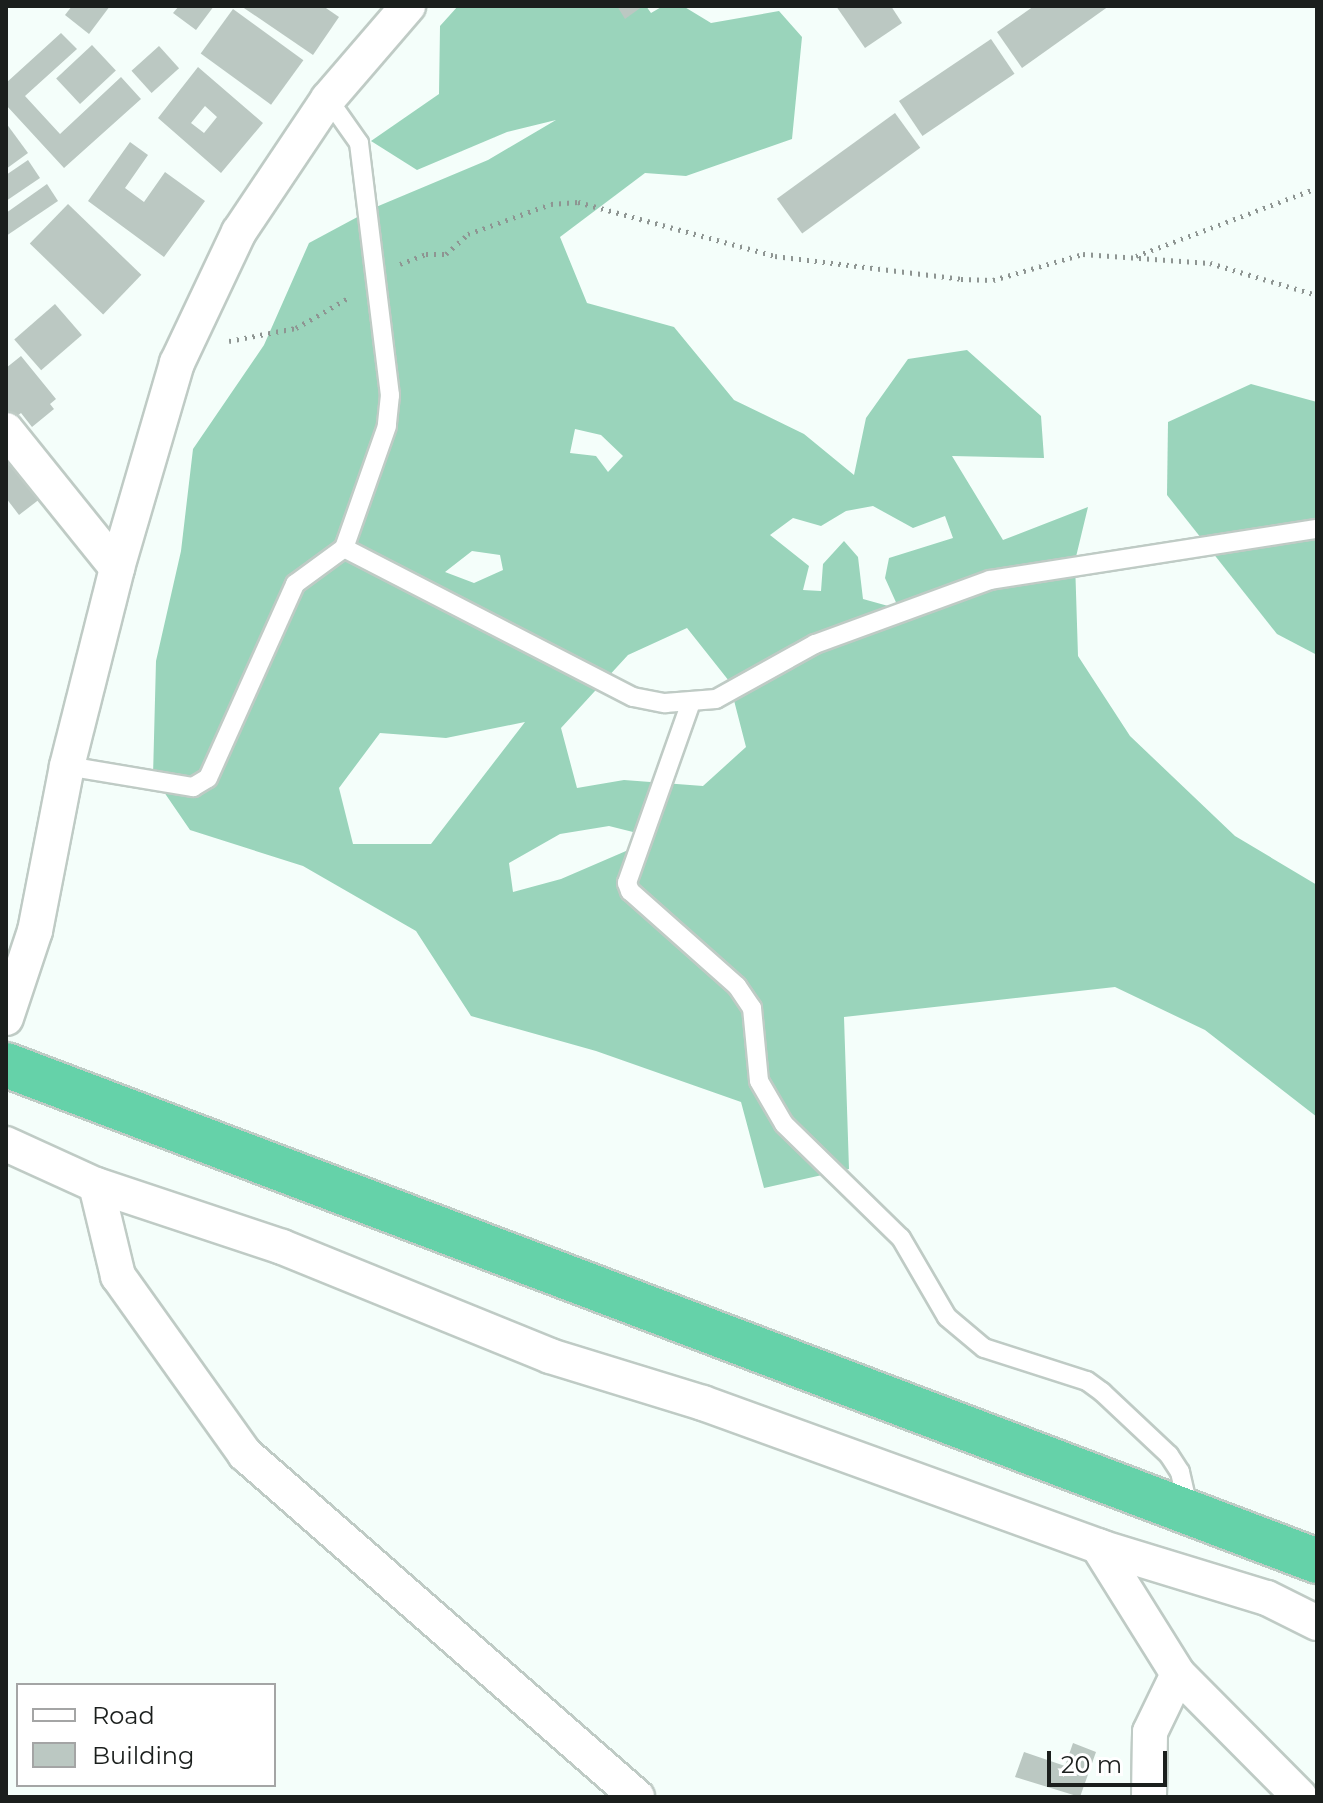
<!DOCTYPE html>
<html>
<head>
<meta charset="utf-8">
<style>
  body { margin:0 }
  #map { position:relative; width:1323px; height:1803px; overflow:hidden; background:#f4fefa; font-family:Montserrat,sans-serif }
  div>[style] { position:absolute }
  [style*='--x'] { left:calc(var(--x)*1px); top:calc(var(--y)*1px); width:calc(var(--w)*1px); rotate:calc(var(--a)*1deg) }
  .forest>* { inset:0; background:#9ad4bb }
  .building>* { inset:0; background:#bbc8c2; transform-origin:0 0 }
  .path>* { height:5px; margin-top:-2.5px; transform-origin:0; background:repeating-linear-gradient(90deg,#8e9592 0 2px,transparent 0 8px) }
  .roads { filter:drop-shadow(2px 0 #bfcbc5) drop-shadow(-2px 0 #bfcbc5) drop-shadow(0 2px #bfcbc5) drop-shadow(0 -2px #bfcbc5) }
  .lane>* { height:18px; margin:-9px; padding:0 9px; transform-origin:9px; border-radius:9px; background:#fff }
  .street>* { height:34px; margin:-17px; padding:0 17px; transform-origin:17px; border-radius:17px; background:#fff }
  .highway>* { height:44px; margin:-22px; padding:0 22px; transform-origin:22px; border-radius:22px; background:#65d2a9 }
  span { translate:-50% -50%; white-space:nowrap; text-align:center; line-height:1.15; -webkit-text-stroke:6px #fff; paint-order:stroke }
  .frame { position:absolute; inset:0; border:8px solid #1b1f1d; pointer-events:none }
  .legend { position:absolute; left:16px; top:1683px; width:260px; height:104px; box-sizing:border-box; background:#fff; border:2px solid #a4a5a5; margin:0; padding:10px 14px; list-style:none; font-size:24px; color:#1b1f1d }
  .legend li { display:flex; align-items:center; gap:16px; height:40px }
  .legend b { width:40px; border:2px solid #a4a5a5 }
  .scale { position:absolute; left:1047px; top:1751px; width:120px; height:36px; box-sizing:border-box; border:4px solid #1b1f1d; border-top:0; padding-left:10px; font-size:24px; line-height:28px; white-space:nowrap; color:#1b1f1d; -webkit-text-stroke:6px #fff; paint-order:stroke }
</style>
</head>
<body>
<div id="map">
  <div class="forest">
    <i style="clip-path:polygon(evenodd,458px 6px,646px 6px,651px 13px,663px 6px,683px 6px,711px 23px,779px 11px,802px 37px,792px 139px,686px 176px,645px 173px,560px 237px,587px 303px,674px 327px,734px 400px,804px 434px,854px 475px,866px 418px,908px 359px,967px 350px,1041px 416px,1044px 458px,952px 456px,1003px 540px,1088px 507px,1075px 561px,1078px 656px,1130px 736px,1235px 836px,1317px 885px,1317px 1117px,1205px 1030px,1115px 987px,844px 1017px,849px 1169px,764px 1188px,741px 1102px,596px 1051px,471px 1016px,416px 931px,303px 866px,190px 830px,153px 776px,156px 661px,181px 551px,193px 449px,264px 345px,309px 243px,376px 207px,488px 160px,556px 120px,507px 132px,417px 170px,371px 141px,439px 94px,440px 26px,458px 6px,575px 429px,601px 435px,623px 456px,608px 472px,596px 456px,570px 453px,575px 429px,458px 6px,873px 506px,913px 528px,945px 516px,953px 538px,889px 558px,885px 578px,899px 609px,863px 599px,858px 557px,844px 541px,823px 564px,821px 591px,803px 590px,809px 566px,770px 535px,793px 518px,821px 526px,846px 511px,873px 506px,458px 6px,472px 551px,500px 555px,503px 570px,474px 583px,445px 572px,472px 551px,458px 6px,687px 628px,729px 681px,746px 747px,703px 786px,624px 780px,577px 788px,561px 728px,628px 655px,687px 628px,458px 6px,525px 722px,431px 844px,353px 844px,339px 788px,380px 733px,446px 738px,525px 722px,458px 6px,609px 826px,637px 833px,647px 850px,626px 851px,561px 879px,513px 892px,509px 863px,560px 834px,609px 826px)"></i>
    <i style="clip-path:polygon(1251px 384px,1317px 402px,1317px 655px,1277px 634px,1167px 495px,1168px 422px)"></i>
  </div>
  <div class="building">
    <i style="clip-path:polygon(72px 6px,110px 6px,89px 34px,65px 15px)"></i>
    <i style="clip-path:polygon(179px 6px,214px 6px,196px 30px,173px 13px)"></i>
    <i style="clip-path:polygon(241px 6px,323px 6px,339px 17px,313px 55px)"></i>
    <i style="clip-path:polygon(617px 6px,643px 6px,625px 19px)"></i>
    <i style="clip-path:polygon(836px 6px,891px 6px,902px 23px,865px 48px)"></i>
    <i style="clip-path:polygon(1034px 6px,1109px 6px,1022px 68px,997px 32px)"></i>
    <i style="left:233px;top:9px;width:87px;height:55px;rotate:36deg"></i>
    <i style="clip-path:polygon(61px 33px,77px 49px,25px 96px,60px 134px,121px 77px,141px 99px,64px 168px,6px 105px,6px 83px)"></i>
    <i style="left:991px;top:39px;width:42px;height:111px;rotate:56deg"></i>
    <i style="left:92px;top:45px;width:35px;height:49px;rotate:47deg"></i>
    <i style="left:159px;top:46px;width:30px;height:37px;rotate:48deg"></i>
    <i style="clip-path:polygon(evenodd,198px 67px,263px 123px,221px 173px,158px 118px,198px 67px,205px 106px,217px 117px,204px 133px,191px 123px,205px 106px)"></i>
    <i style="left:895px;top:113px;width:43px;height:146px;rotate:54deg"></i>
    <i style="clip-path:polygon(6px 123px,28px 153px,6px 169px)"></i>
    <i style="clip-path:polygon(130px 142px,148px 155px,125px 188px,144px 202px,165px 172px,205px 201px,164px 257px,88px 201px)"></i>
    <i style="clip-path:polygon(28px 160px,40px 178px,6px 201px,6px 175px)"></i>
    <i style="clip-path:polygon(47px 184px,58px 201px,6px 236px,6px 213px)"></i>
    <i style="left:68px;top:204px;width:102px;height:55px;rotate:44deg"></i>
    <i style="left:55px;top:304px;width:41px;height:54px;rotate:49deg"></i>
    <i style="clip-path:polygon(21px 356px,56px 399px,50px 404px,54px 409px,32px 427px,21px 413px,13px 419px,6px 410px,6px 368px)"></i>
    <i style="clip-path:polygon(6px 453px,45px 495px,19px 515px,6px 498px)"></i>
    <i style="clip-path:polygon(1073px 1743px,1096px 1752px,1080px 1797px,1015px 1777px,1024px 1752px,1065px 1766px)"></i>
  </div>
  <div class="path">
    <i style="--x:1136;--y:256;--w:193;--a:-20.6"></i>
    <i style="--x:400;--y:264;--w:28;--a:-21"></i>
    <i style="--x:426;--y:254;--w:20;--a:0"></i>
    <i style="--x:446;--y:254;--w:30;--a:-42"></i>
    <i style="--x:468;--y:234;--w:88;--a:-19.9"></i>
    <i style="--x:551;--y:204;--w:27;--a:-4"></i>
    <i style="--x:578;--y:202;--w:204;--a:15.3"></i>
    <i style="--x:775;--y:256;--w:187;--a:7"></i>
    <i style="--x:961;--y:279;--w:32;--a:2"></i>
    <i style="--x:993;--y:280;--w:94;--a:-16.1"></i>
    <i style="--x:1083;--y:254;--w:127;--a:4.1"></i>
    <i style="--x:1210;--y:263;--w:112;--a:16.7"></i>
    <i style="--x:229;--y:341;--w:68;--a:-11"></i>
    <i style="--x:296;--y:328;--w:62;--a:-29.9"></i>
  </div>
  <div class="roads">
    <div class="lane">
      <i style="--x:328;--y:99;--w:54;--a:54.8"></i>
      <i style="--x:359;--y:143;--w:254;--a:83"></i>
      <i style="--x:390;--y:395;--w:31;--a:96"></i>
      <i style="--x:387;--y:426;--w:129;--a:109.4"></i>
      <i style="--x:691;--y:702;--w:192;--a:109.5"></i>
      <i style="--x:627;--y:883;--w:9;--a:69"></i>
      <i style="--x:630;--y:891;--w:143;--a:41.6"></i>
      <i style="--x:737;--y:986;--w:27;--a:56"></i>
      <i style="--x:752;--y:1008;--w:73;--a:84.5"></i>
      <i style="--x:759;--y:1081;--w:50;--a:59.8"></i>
      <i style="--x:784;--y:1124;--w:163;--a:44.3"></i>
      <i style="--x:901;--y:1238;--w:91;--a:59.8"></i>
      <i style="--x:947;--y:1317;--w:48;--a:40"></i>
      <i style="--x:984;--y:1348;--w:108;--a:17.8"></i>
      <i style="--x:1087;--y:1381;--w:19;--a:36"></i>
      <i style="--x:1102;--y:1392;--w:92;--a:43.2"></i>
      <i style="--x:1169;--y:1455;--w:20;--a:57"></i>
      <i style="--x:1180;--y:1472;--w:40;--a:77"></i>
      <i style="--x:67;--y:766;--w:128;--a:9.5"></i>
      <i style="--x:193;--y:787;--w:17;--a:-31"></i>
      <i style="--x:208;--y:778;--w:213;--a:-65.8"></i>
      <i style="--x:295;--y:584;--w:61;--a:-36.3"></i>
      <i style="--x:344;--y:548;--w:325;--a:27.3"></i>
      <i style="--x:633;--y:697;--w:33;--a:11"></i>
      <i style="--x:665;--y:703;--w:51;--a:-4.5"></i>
      <i style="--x:716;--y:699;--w:113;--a:-29.1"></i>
      <i style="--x:815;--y:644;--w:186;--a:-20.1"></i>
      <i style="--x:990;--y:580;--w:331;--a:-8.9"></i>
    </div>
    <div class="street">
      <i style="--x:6;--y:430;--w:177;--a:51.2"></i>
      <i style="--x:6;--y:1018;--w:92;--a:-71.6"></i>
      <i style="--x:35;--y:931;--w:168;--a:-79"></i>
      <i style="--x:67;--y:766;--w:204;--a:-75.8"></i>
      <i style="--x:117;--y:568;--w:214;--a:-73.7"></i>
      <i style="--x:177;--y:363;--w:145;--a:-64.7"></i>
      <i style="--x:239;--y:232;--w:160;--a:-56.2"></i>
      <i style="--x:328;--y:99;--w:123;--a:-49.3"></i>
      <i style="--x:6;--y:1144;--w:99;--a:24.5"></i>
      <i style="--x:96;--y:1185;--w:196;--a:18.4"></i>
      <i style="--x:282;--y:1247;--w:289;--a:22.1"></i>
      <i style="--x:550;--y:1356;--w:160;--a:17.1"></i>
      <i style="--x:703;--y:1403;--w:425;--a:19.9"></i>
      <i style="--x:1103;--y:1548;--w:171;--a:17"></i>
      <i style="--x:1267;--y:1598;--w:56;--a:26.6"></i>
      <i style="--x:96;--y:1185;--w:94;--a:76.4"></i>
      <i style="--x:118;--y:1276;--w:219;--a:54.5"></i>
      <i style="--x:245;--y:1454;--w:521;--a:41.19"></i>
      <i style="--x:1098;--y:1546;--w:151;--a:58"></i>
      <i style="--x:1178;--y:1674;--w:173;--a:45.2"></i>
      <i style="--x:1149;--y:1797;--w:65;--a:-89.1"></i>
      <i style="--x:1150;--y:1732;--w:64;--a:-64.2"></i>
    </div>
    <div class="highway">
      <i style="--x:6;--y:1065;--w:1402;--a:20.72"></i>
    </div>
  </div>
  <div class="frame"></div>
  <ul class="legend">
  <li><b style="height:10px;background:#fff"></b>Road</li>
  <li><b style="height:22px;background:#bbc8c2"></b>Building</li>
  </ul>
  <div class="scale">20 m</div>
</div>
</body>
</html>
